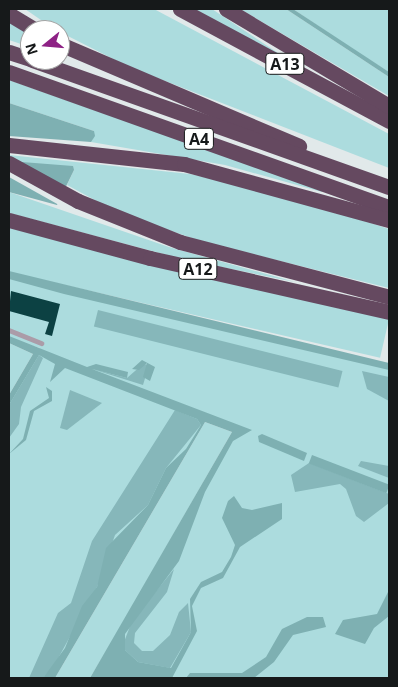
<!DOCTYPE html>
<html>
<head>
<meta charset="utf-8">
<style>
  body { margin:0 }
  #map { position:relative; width:398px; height:687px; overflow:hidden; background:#e1e9ea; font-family:"Open Sans",sans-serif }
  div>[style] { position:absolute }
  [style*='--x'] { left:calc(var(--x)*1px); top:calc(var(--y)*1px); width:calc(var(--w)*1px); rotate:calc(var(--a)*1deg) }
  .green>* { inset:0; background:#acdcde; transform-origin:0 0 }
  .forest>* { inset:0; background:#86b7ba; transform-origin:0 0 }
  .water>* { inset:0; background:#7eb0b2; transform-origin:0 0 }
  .pier>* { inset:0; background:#e1e9ea }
  .building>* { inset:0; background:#0c4143 }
  .service>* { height:4.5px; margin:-2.25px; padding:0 2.25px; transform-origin:2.25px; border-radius:2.25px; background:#ab9ca8 }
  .motorway>* { height:15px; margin:-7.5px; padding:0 7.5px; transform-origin:7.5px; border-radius:7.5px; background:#654960 }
  span { translate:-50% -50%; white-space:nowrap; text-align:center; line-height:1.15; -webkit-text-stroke:5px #fff; paint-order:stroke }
  .shield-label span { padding:1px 4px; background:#fff; border:1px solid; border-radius:4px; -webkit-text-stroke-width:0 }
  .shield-label { font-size:16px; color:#16191a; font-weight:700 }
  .frame { position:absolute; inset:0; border:10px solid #16191a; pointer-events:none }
  .north { position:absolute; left:20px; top:20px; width:50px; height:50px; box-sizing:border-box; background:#fff; border:1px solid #a2a3a3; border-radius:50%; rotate:253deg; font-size:14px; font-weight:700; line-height:20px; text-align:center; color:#16191a }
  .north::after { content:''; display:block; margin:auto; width:18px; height:22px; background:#8e2285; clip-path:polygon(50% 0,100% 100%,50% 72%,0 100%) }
</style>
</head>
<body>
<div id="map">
  <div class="green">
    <i style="clip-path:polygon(25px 9px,154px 9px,389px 134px,389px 168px,129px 67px,54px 29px)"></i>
    <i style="clip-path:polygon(192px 9px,212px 9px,284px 57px)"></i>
    <i style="clip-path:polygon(240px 9px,286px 9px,389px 77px,389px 96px)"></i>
    <i style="clip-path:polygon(293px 9px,389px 9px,389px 72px,355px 51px)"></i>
    <i style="clip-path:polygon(9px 21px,30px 36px,30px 47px,9px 40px)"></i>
    <i style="clip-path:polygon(9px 80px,322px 190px,322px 192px,225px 165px,91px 142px,94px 131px,9px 103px)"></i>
    <i style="clip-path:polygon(9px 155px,190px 174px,280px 194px,374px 224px,389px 229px,389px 288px,203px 242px,117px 212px,67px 185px,74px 170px,9px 161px)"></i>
    <i style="clip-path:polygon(9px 192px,169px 247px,295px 282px,182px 259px,9px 213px)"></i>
    <i style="left:9px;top:227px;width:391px;height:44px;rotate:13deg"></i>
    <i style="clip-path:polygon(9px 274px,389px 366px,389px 678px,91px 678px,236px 429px,207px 418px,52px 678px,9px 678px,9px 400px,40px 348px,9px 339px)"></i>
    <i style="clip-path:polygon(9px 343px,33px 354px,9px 395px)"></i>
    <i style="clip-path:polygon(205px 422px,232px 432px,114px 638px,90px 678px,55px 678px)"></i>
  </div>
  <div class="forest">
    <i style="left:98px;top:310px;width:252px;height:17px;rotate:14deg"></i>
    <i style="clip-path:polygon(39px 355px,43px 358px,21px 407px,19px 424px,9px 438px,9px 405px)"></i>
    <i style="clip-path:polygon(143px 364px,149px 365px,143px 385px,92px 369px,127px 378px)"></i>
    <i style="clip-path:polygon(362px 371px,389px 377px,389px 401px,367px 389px)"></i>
    <i style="clip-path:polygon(70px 390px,102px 403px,67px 430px,60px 428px)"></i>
    <i style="clip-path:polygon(175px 410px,197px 419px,201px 425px,166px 468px,148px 505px,115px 535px,97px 587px,55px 664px,43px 678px,29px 678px,58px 613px,71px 603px,92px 541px)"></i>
    <i style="clip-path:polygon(361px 461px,389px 466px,389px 478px,358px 466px)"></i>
    <i style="clip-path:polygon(309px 463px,389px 494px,389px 503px,364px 522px,356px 516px,346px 489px,340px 484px,295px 492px,291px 475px)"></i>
    <i style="clip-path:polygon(174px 569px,167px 592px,135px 633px,134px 643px,142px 651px,153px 651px,170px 635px,179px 612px,188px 603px,191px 632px,170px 668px,138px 662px,125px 650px,124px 642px,132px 621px)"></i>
  </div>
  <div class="water">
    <i style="clip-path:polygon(286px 9px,293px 9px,389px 72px,389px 77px)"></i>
    <i style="clip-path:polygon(9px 103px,94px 131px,95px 136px,91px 142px,9px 136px)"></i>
    <i style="clip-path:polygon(9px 161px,73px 166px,74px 170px,57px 205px,9px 192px)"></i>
    <i style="clip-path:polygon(9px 271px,389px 363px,389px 370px,64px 294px,9px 279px)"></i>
    <i style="clip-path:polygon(9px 336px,87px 367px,96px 364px,128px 372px,127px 378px,92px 369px,252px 430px,233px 441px,205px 492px,179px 561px,125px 634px,125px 650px,138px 662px,171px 668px,191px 632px,190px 599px,201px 582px,222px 572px,231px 557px,235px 545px,222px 518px,228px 501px,234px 496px,242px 508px,252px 510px,282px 503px,282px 519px,240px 547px,223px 578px,201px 588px,192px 606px,197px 631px,172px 678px,90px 678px,232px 432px,205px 422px,55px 678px,43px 678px,65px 648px,82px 606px,97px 587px,106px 548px,148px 505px,166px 468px,186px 449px,201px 425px,197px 419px,65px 368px,50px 382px,55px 364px,39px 355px,9px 405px,9px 395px,33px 354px,9px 343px)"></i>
    <i style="clip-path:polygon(142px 360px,155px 367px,150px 381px,143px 377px,147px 363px,139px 370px,132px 369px)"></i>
    <i style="clip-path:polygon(46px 387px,52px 391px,52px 401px,34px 411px,26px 440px,9px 454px,23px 439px,30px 411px,49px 398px)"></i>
    <i style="clip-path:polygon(262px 434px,307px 453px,304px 461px,259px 442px,258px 436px)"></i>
    <i style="left:312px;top:455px;width:83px;height:9px;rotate:21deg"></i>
    <i style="clip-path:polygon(389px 590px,389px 616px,374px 628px,365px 644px,335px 634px,343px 620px,377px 614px)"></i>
    <i style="clip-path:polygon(307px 617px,323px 617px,326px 627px,293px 635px,274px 662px,254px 678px,186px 678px,190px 673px,242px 673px,266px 657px,282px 629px)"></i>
  </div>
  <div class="pier">
    <i style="clip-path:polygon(9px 159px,68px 188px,59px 205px,9px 177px)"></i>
  </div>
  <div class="building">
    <i style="clip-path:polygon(11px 291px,60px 304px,52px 336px,45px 334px,49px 322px,9px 311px)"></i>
  </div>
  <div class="service">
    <i style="--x:9;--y:330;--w:35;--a:22"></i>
  </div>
  <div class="motorway">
    <i style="--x:180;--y:9;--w:237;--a:28.2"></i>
    <i style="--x:226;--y:9;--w:190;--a:30.8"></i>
    <i style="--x:9;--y:14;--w:31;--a:31"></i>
    <i style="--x:60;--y:44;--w:260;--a:23.1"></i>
    <i style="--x:9;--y:52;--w:22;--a:18"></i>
    <i style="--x:32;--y:60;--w:379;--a:19.6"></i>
    <i style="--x:9;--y:72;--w:403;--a:19.6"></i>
    <i style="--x:9;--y:145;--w:176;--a:6.2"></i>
    <i style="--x:184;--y:164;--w:213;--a:15.3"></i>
    <i style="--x:9;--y:163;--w:79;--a:28.8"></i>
    <i style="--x:78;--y:201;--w:110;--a:21.9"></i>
    <i style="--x:180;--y:242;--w:216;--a:14.7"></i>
    <i style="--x:9;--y:220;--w:146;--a:15.1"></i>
    <i style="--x:150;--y:258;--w:245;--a:12.7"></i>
  </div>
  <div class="shield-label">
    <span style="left:285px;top:64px">A13</span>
    <span style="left:199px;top:139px">A4</span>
    <span style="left:198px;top:269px">A12</span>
  </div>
  <div class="frame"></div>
  <div class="north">N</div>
</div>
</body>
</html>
